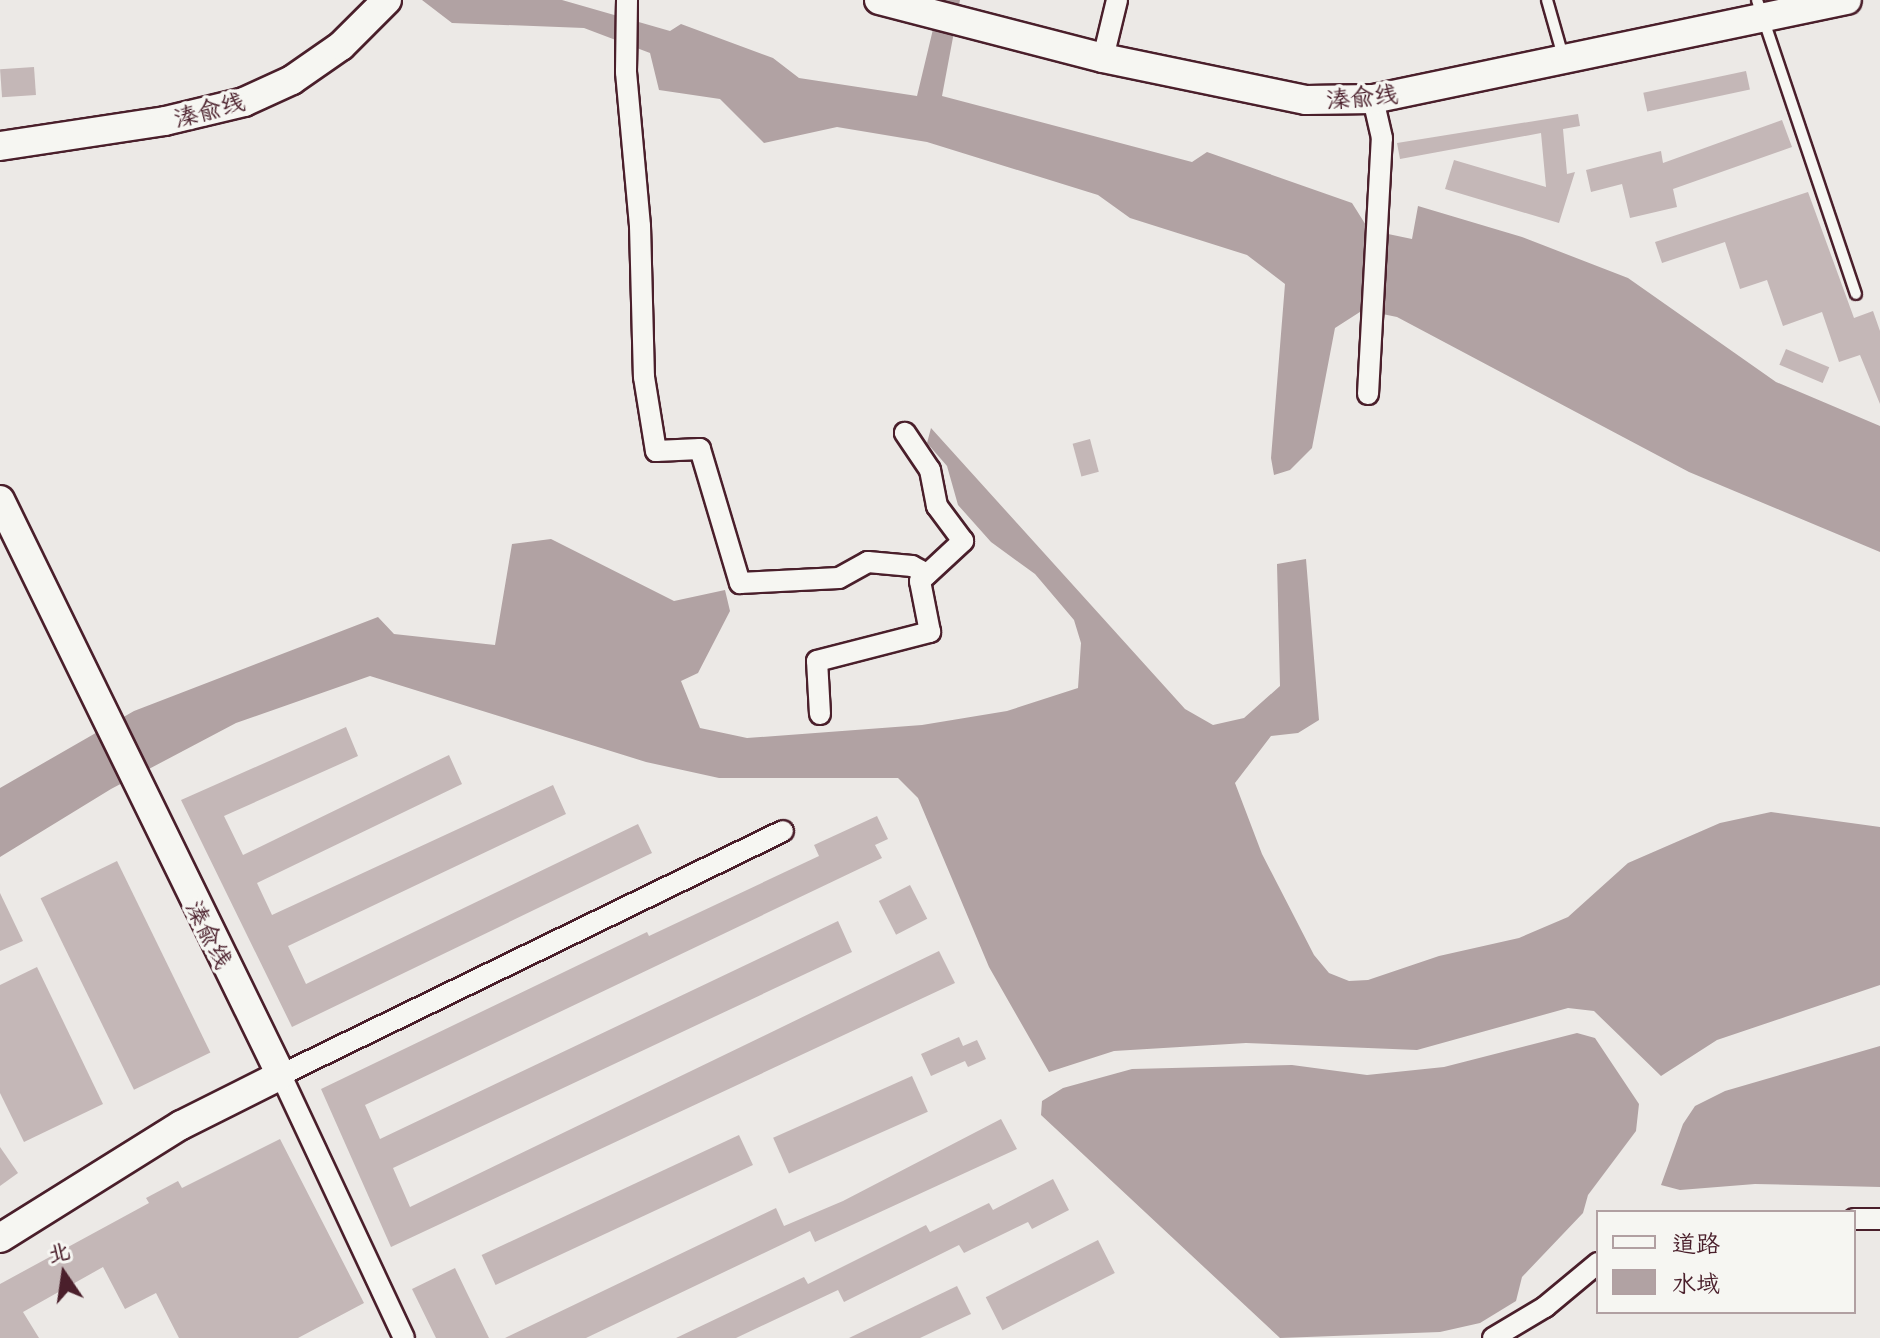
<!DOCTYPE html>
<html>
<head>
<meta charset="utf-8">
<style>
  body { margin:0 }
  #map { position:relative; width:1880px; height:1338px; overflow:hidden; background:#ece9e6; font-family:"Playpen Sans","LXGW WenKai TC",sans-serif }
  div>[style] { position:absolute }
  [style*='--x'] { left:calc(var(--x)*1px); top:calc(var(--y)*1px); width:calc(var(--w)*1px); rotate:calc(var(--a)*1deg) }
  .water>* { inset:0; background:#b1a2a3 }
  .building>* { inset:0; background:#c4b7b7; transform-origin:0 0 }
  .roads { filter:drop-shadow(2px 0 #4a1f2b) drop-shadow(-2px 0 #4a1f2b) drop-shadow(0 2px #4a1f2b) drop-shadow(0 -2px #4a1f2b) }
  .lane>* { height:10px; margin:-5px; padding:0 5px; transform-origin:5px; border-radius:5px; background:#f6f6f2 }
  .street>* { height:20px; margin:-10px; padding:0 10px; transform-origin:10px; border-radius:10px; background:#f6f6f2 }
  .secondary>* { height:28px; margin:-14px; padding:0 14px; transform-origin:14px; border-radius:14px; background:#f6f6f2 }
  span { translate:-50% -50%; white-space:nowrap; text-align:center; line-height:1.15; -webkit-text-stroke:7px #f6f6f2; paint-order:stroke }
  .street-label { font-size:24px; color:#4a1f2b }
  .legend { position:absolute; left:1596px; top:1210px; width:260px; height:104px; box-sizing:border-box; background:#f6f6f2; border:2px solid #b1a0a2; margin:0; padding:10px 14px; list-style:none; font-size:24px; color:#4a1f2b }
  .legend li { display:flex; align-items:center; gap:16px; height:40px }
  .legend b { width:40px; border:2px solid #b1a0a2 }
  .north { position:absolute; left:24px; top:1234px; width:80px; height:80px; -webkit-text-stroke:6px #f6f6f2; paint-order:stroke; rotate:347deg; font-size:22px; font-weight:700; line-height:32px; text-align:center; color:#4a1f2b }
  .north::after { content:''; display:block; margin:auto; width:28px; height:36px; background:#4a1f2b; clip-path:polygon(50% 0,100% 100%,50% 72%,0 100%) }
</style>
</head>
<body>
<div id="map">
  <div class="water">
    <i style="clip-path:polygon(422px 0,562px 0,670px 31px,681px 24px,773px 58px,799px 78px,917px 96px,940px 0,960px 0,942px 96px,1192px 162px,1207px 152px,1352px 203px,1369px 230px,1412px 239px,1418px 206px,1522px 237px,1628px 278px,1776px 382px,1880px 426px,1880px 552px,1689px 472px,1397px 317px,1363px 310px,1335px 328px,1312px 448px,1290px 470px,1274px 475px,1271px 458px,1285px 284px,1247px 255px,1130px 218px,1098px 195px,927px 142px,837px 127px,764px 143px,720px 99px,659px 90px,650px 53px,584px 28px,452px 23px)"></i>
    <i style="clip-path:polygon(931px 428px,1185px 709px,1213px 725px,1244px 718px,1280px 686px,1277px 564px,1306px 559px,1319px 720px,1298px 733px,1271px 736px,1235px 783px,1262px 854px,1314px 955px,1329px 973px,1349px 981px,1368px 980px,1439px 956px,1519px 938px,1568px 917px,1628px 863px,1720px 823px,1771px 812px,1880px 827px,1880px 985px,1717px 1040px,1661px 1076px,1594px 1011px,1568px 1008px,1417px 1050px,1246px 1043px,1114px 1051px,1049px 1072px,989px 967px,918px 798px,898px 778px,719px 778px,646px 762px,370px 676px,236px 723px,111px 789px,0 857px,0 788px,134px 711px,378px 617px,394px 634px,495px 645px,512px 544px,551px 539px,674px 601px,725px 590px,730px 611px,698px 673px,681px 681px,700px 728px,747px 738px,922px 725px,1007px 711px,1078px 688px,1081px 643px,1074px 620px,1035px 574px,991px 542px,958px 505px,947px 466px,927px 443px)"></i>
    <i style="clip-path:polygon(1577px 1033px,1595px 1038px,1639px 1104px,1636px 1131px,1588px 1195px,1583px 1213px,1522px 1277px,1516px 1301px,1480px 1323px,1440px 1332px,1280px 1338px,1041px 1115px,1042px 1101px,1063px 1088px,1132px 1069px,1292px 1065px,1367px 1075px,1444px 1067px)"></i>
    <i style="clip-path:polygon(1880px 1046px,1880px 1187px,1755px 1184px,1680px 1190px,1661px 1185px,1683px 1124px,1695px 1106px,1725px 1091px)"></i>
  </div>
  <div class="building">
    <i style="left:34px;top:67px;width:28px;height:34px;rotate:86deg"></i>
    <i style="left:1746px;top:71px;width:19px;height:105px;rotate:78deg"></i>
    <i style="clip-path:polygon(1578px 114px,1580px 126px,1563px 129px,1567px 174px,1575px 172px,1559px 223px,1445px 189px,1454px 160px,1546px 187px,1541px 133px,1400px 159px,1397px 143px)"></i>
    <i style="clip-path:polygon(1782px 120px,1792px 147px,1673px 189px,1677px 207px,1630px 218px,1622px 184px,1591px 192px,1586px 170px,1661px 151px,1663px 163px)"></i>
    <i style="clip-path:polygon(1808px 192px,1854px 318px,1873px 311px,1880px 331px,1880px 404px,1860px 355px,1839px 362px,1822px 312px,1783px 326px,1767px 280px,1740px 289px,1725px 242px,1662px 263px,1655px 242px)"></i>
    <i style="left:1786px;top:349px;width:47px;height:17px;rotate:23deg"></i>
    <i style="left:1090px;top:439px;width:34px;height:18px;rotate:75deg"></i>
    <i style="clip-path:polygon(346px 727px,358px 756px,224px 816px,243px 855px,449px 755px,462px 784px,257px 883px,272px 915px,553px 785px,566px 814px,288px 946px,306px 984px,638px 824px,652px 853px,292px 1027px,181px 800px)"></i>
    <i style="clip-path:polygon(877px 816px,888px 839px,875px 845px,882px 858px,365px 1105px,380px 1139px,838px 921px,852px 952px,393px 1168px,410px 1207px,939px 951px,955px 983px,391px 1247px,321px 1089px,647px 932px,649px 936px,819px 856px,814px 845px)"></i>
    <i style="left:117px;top:861px;width:213px;height:85px;rotate:64deg"></i>
    <i style="left:910px;top:885px;width:38px;height:35px;rotate:63deg"></i>
    <i style="clip-path:polygon(0 893px,23px 941px,0 951px)"></i>
    <i style="clip-path:polygon(37px 967px,103px 1104px,24px 1142px,0 1093px,0 985px)"></i>
    <i style="clip-path:polygon(959px 1037px,963px 1046px,977px 1040px,986px 1059px,968px 1067px,965px 1061px,931px 1076px,921px 1054px)"></i>
    <i style="left:912px;top:1076px;width:39px;height:152px;rotate:66deg"></i>
    <i style="clip-path:polygon(1001px 1119px,1017px 1149px,815px 1242px,810px 1231px,586px 1338px,505px 1338px,776px 1208px,784px 1226px,843px 1201px)"></i>
    <i style="left:739px;top:1135px;width:33px;height:284px;rotate:65deg"></i>
    <i style="clip-path:polygon(280px 1139px,364px 1303px,298px 1338px,179px 1338px,156px 1293px,125px 1309px,103px 1267px,23px 1312px,39px 1338px,0 1338px,0 1284px,149px 1203px,146px 1198px,178px 1181px,182px 1188px)"></i>
    <i style="clip-path:polygon(0 1147px,18px 1173px,0 1186px)"></i>
    <i style="clip-path:polygon(1053px 1179px,1069px 1210px,1032px 1229px,1028px 1222px,964px 1253px,959px 1245px,844px 1302px,838px 1290px,736px 1338px,676px 1338px,804px 1277px,808px 1284px,926px 1225px,930px 1232px,989px 1203px,993px 1210px)"></i>
    <i style="left:1098px;top:1240px;width:37px;height:126px;rotate:63deg"></i>
    <i style="clip-path:polygon(455px 1268px,467px 1293px,489px 1338px,436px 1338px,412px 1289px)"></i>
    <i style="clip-path:polygon(957px 1286px,971px 1314px,920px 1338px,849px 1338px)"></i>
  </div>
  <div class="roads">
    <div class="lane">
      <i style="--x:1547;--y:0;--w:58;--a:74.1"></i>
      <i style="--x:1757;--y:0;--w:310;--a:71.4"></i>
    </div>
    <div class="street">
      <i style="--x:627;--y:0;--w:72;--a:90.8"></i>
      <i style="--x:626;--y:72;--w:155;--a:84.8"></i>
      <i style="--x:640;--y:226;--w:151;--a:88.5"></i>
      <i style="--x:644;--y:377;--w:75;--a:80.8"></i>
      <i style="--x:656;--y:451;--w:44;--a:-2.6"></i>
      <i style="--x:700;--y:449;--w:140;--a:73.4"></i>
      <i style="--x:740;--y:583;--w:99;--a:-2.9"></i>
      <i style="--x:839;--y:578;--w:33;--a:-29"></i>
      <i style="--x:868;--y:562;--w:44;--a:5.2"></i>
      <i style="--x:912;--y:566;--w:17;--a:28"></i>
      <i style="--x:1103;--y:58;--w:60;--a:-76.4"></i>
      <i style="--x:1368;--y:394;--w:256;--a:-86.9"></i>
      <i style="--x:1382;--y:138;--w:40;--a:-103"></i>
      <i style="--x:820;--y:714;--w:53;--a:-93.2"></i>
      <i style="--x:817;--y:661;--w:117;--a:-14.4"></i>
      <i style="--x:930;--y:632;--w:52;--a:-101.1"></i>
      <i style="--x:920;--y:581;--w:59;--a:-42.9"></i>
      <i style="--x:963;--y:541;--w:44;--a:-126.6"></i>
      <i style="--x:937;--y:506;--w:37;--a:-101"></i>
      <i style="--x:930;--y:470;--w:45;--a:-124"></i>
      <i style="--x:1854;--y:1219;--w:26;--a:0"></i>
      <i style="--x:404;--y:1338;--w:290;--a:-115.1"></i>
      <i style="--x:281;--y:1075;--w:558;--a:-25.92"></i>
      <i style="--x:1493;--y:1338;--w:61;--a:-30.8"></i>
      <i style="--x:1545;--y:1307;--w:69;--a:-39.7"></i>
    </div>
    <div class="secondary">
      <i style="--x:879;--y:0;--w:231;--a:14.5"></i>
      <i style="--x:1103;--y:58;--w:207;--a:11.7"></i>
      <i style="--x:1306;--y:100;--w:67;--a:-0.9"></i>
      <i style="--x:1373;--y:99;--w:484;--a:-11.8"></i>
      <i style="--x:0;--y:146;--w:167;--a:-8.6"></i>
      <i style="--x:165;--y:121;--w:81;--a:-13.5"></i>
      <i style="--x:244;--y:102;--w:53;--a:-24.6"></i>
      <i style="--x:292;--y:80;--w:60;--a:-34.8"></i>
      <i style="--x:341;--y:46;--w:65;--a:-45"></i>
      <i style="--x:0;--y:500;--w:640;--a:63.96"></i>
      <i style="--x:281;--y:1075;--w:112;--a:153.4"></i>
      <i style="--x:181;--y:1125;--w:213;--a:148"></i>
    </div>
  </div>
  <div class="street-label">
    <span style="left:1362px;top:96px;rotate:-5deg">溱俞线</span>
    <span style="left:209px;top:109px;rotate:-15deg">溱俞线</span>
    <span style="left:210px;top:934px;rotate:63deg">溱俞线</span>
  </div>
  <ul class="legend">
  <li><b style="height:10px;background:#f6f6f2"></b>道路</li>
  <li><b style="height:22px;background:#b1a2a3"></b>水域</li>
  </ul>
  <div class="north">北</div>
</div>
</body>
</html>
